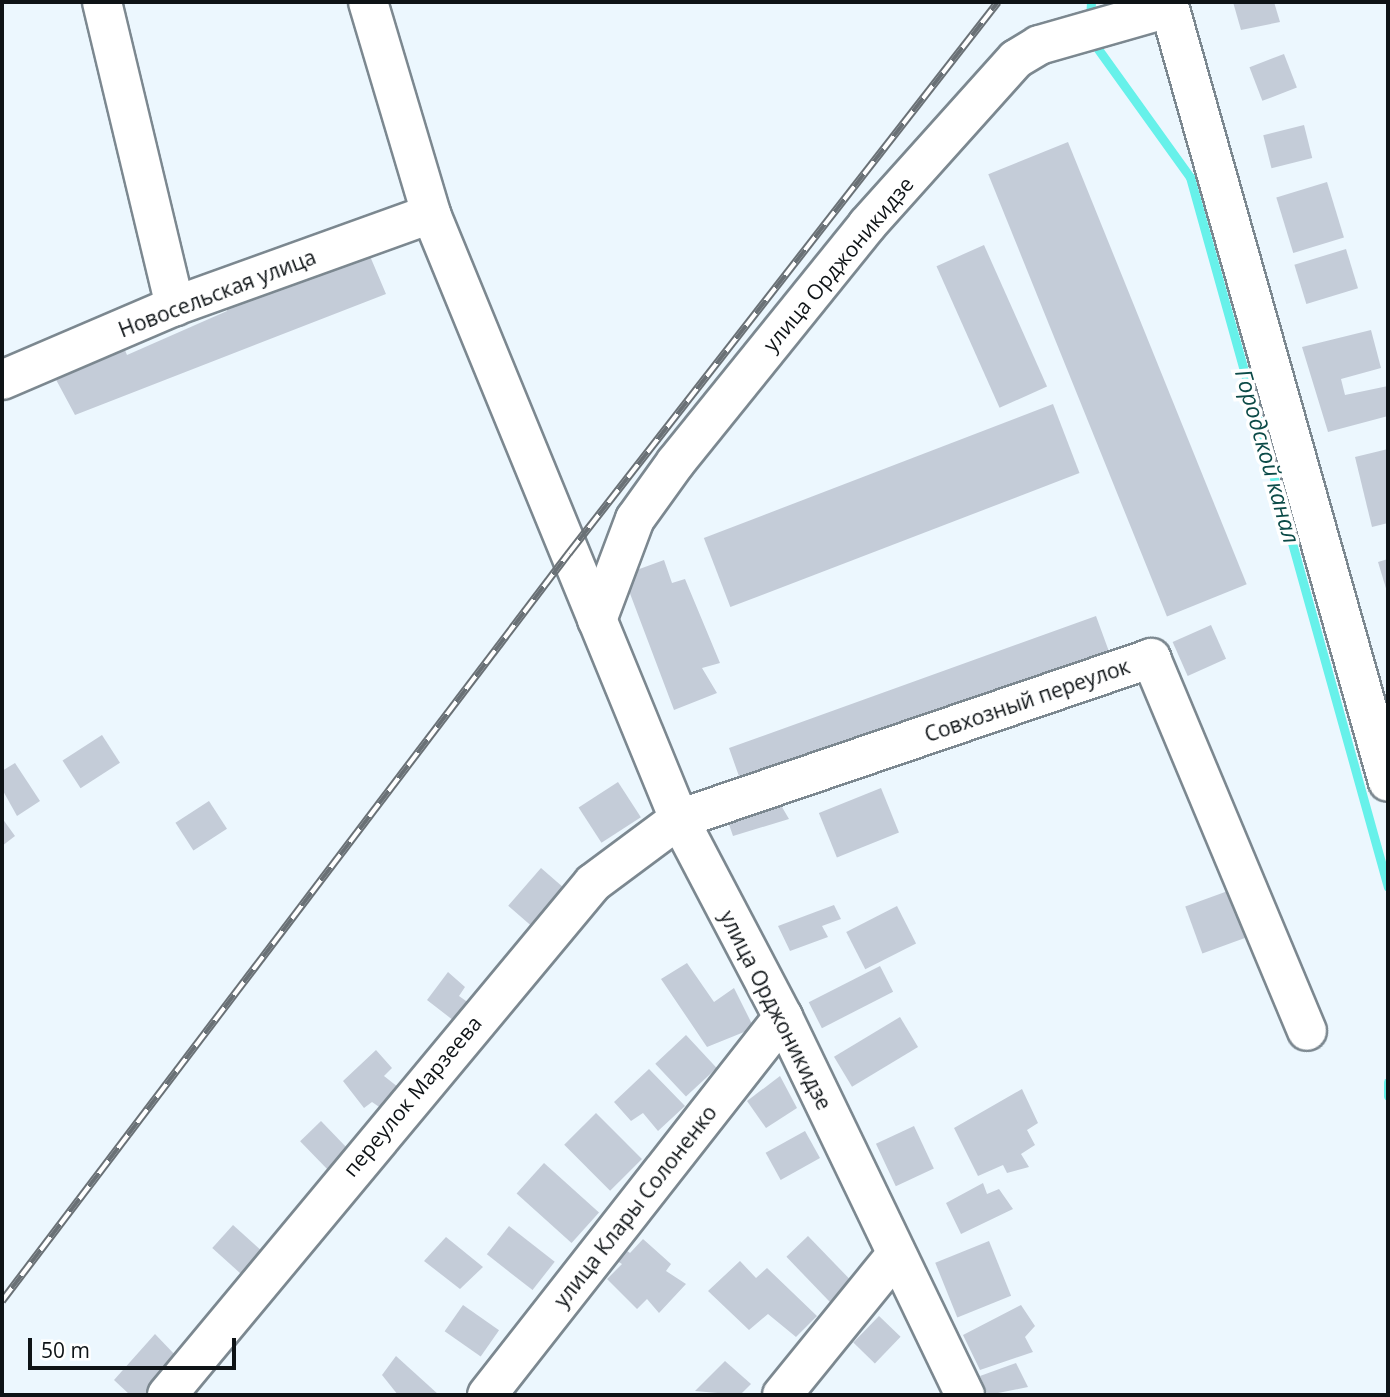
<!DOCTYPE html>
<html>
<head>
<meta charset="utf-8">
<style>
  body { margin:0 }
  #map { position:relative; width:1390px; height:1397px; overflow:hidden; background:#ecf7fe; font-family:"Open Sans",sans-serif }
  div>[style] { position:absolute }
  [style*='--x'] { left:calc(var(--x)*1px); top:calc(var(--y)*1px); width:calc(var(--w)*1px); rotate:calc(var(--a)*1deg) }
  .stream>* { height:9px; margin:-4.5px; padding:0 4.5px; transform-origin:4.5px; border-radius:4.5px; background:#67f1ea }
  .building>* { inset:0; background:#c4ccd8; transform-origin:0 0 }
  .roads { filter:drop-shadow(2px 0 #7c8890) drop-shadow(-2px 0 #7c8890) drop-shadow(0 2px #7c8890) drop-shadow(0 -2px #7c8890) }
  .minor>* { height:38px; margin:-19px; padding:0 19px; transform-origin:19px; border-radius:19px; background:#fff }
  .rail>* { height:8px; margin-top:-4px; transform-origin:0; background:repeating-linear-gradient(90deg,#fff 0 16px,#6a7176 0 32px); box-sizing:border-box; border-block:2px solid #6a7176 }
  span { translate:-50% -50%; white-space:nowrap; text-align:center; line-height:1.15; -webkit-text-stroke:7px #fff; paint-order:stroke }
  .street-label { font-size:21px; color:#0e1316 }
  .water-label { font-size:23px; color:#0c4b48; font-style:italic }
  .frame { position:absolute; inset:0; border:4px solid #0e1316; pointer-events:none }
  .scale { position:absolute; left:28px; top:1338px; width:208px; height:32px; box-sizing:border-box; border:4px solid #0e1316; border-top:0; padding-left:9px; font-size:21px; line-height:24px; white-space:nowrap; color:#0e1316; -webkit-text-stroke:5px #fff; paint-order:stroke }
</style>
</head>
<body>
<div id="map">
  <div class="stream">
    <i style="--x:1090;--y:21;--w:19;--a:-87"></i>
    <i style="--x:1098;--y:49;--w:158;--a:54.3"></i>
    <i style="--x:1190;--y:177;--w:737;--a:74.42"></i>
    <i style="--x:1388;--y:1082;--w:14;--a:90"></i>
  </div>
  <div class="building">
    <i style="clip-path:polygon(1233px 2px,1274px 2px,1280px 22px,1241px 30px)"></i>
    <i style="left:1284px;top:54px;width:36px;height:37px;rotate:69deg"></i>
    <i style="left:1304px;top:125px;width:34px;height:42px;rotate:76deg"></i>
    <i style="left:1068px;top:142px;width:477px;height:86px;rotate:68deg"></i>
    <i style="left:1327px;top:182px;width:58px;height:53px;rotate:73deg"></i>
    <i style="left:984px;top:245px;width:155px;height:52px;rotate:66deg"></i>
    <i style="clip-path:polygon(367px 249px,386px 294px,75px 415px,53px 374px,122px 343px,127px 355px,227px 311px,227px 301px)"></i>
    <i style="left:1346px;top:249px;width:41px;height:54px;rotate:73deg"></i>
    <i style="clip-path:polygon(1371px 330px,1381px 368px,1341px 379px,1345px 395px,1388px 386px,1388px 416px,1328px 432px,1302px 347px)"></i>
    <i style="left:1053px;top:404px;width:74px;height:374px;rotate:69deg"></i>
    <i style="clip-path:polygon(1388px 449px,1388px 523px,1372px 527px,1355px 457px)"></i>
    <i style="clip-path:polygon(1388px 559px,1388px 595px,1378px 562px)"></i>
    <i style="clip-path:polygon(664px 560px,672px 583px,685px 579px,720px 663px,702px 668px,717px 693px,674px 710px,623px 575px)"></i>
    <i style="clip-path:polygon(1096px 616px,1115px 668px,772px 790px,789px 819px,733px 836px,722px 804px,746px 796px,729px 748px)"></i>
    <i style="left:1211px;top:625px;width:37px;height:42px;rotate:66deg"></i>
    <i style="left:102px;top:735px;width:33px;height:47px;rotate:57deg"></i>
    <i style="clip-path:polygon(15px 763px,40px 801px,17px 816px,2px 789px,2px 771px)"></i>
    <i style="left:618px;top:782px;width:42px;height:47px;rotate:57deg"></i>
    <i style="left:881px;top:788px;width:48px;height:67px;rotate:68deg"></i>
    <i style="left:209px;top:801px;width:33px;height:40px;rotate:57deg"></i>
    <i style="clip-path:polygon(2px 818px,15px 836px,2px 846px)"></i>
    <i style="left:541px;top:868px;width:40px;height:50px;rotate:41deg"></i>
    <i style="left:1236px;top:888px;width:50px;height:54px;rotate:70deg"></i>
    <i style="clip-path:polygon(834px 905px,841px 919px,822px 926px,828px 937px,790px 951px,778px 926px)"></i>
    <i style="left:897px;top:906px;width:42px;height:57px;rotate:63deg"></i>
    <i style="clip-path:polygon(687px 963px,714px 1002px,734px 988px,754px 1028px,707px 1047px,661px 979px)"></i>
    <i style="left:880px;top:966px;width:29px;height:80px;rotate:63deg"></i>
    <i style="clip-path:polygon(448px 972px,465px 987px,459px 996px,476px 1008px,458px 1024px,427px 1000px)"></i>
    <i style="left:900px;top:1017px;width:35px;height:77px;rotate:59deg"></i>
    <i style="left:686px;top:1035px;width:45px;height:42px;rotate:47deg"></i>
    <i style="clip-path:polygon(376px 1050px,392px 1068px,384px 1076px,403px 1091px,388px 1113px,372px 1102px,364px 1108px,343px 1081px)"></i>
    <i style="clip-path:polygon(649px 1069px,685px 1106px,658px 1131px,643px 1113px,631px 1121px,614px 1102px)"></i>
    <i style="clip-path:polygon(780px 1076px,797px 1108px,766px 1128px,747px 1101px)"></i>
    <i style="clip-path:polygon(1022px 1089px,1038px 1123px,1027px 1130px,1035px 1145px,1021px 1154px,1029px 1167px,1007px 1173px,1003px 1165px,978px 1176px,954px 1128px)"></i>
    <i style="left:596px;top:1113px;width:65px;height:45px;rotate:45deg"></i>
    <i style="left:321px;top:1121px;width:43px;height:29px;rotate:46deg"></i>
    <i style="left:914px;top:1126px;width:47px;height:42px;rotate:65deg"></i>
    <i style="left:805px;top:1131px;width:31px;height:45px;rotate:61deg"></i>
    <i style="left:544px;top:1163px;width:74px;height:41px;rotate:42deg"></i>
    <i style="clip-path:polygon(983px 1183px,987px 1194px,999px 1189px,1013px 1209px,961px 1234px,946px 1203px)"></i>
    <i style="left:233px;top:1225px;width:45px;height:31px;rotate:42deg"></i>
    <i style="left:509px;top:1226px;width:58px;height:36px;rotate:38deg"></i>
    <i style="left:808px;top:1236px;width:64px;height:30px;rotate:46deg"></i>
    <i style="clip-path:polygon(446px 1237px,483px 1267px,460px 1289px,424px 1261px)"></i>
    <i style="clip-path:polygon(643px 1239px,671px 1264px,666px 1271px,686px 1284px,659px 1313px,647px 1299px,637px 1309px,607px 1279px,622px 1264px,614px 1259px,623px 1248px,630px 1253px)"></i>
    <i style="left:989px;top:1241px;width:59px;height:58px;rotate:68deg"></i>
    <i style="clip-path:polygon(740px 1261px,756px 1278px,767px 1268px,817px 1316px,796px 1337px,768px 1314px,749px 1330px,708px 1291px)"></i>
    <i style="left:463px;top:1305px;width:44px;height:32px;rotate:35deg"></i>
    <i style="clip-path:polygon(1021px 1305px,1035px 1326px,1025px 1337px,1033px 1352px,980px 1370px,963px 1335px)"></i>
    <i style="left:879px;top:1316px;width:30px;height:37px;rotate:44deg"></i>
    <i style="clip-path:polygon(155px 1334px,178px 1358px,148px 1395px,130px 1395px,114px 1380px)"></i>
    <i style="clip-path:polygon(396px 1356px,439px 1395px,398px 1395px,382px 1375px)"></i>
    <i style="clip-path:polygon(725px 1361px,751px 1384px,740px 1395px,695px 1391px)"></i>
    <i style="clip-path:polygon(1016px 1363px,1028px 1387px,988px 1395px,980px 1376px)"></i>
  </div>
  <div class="roads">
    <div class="minor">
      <i style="--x:102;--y:2;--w:313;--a:76.5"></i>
      <i style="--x:368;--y:2;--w:221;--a:73.4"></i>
      <i style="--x:431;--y:214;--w:654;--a:67.71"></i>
      <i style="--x:679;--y:819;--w:224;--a:62.3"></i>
      <i style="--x:783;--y:1017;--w:420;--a:64.3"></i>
      <i style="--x:1168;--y:2;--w:810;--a:74.25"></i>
      <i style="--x:2;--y:380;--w:188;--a:-23.2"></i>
      <i style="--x:175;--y:306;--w:272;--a:-19.8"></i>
      <i style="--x:597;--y:620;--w:108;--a:-69.4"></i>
      <i style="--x:635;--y:519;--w:70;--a:-54.3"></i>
      <i style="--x:676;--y:462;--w:304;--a:-51.1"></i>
      <i style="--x:867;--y:225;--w:223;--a:-48.1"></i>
      <i style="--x:1016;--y:59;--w:27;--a:-31"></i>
      <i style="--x:1039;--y:45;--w:135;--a:-15.9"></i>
      <i style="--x:167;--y:1395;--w:666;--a:-50.24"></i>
      <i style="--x:593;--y:883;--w:107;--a:-36.7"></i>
      <i style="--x:679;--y:819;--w:499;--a:-18.8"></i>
      <i style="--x:1151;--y:658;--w:404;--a:67.3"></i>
      <i style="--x:487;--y:1395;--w:480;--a:-51.9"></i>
      <i style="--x:782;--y:1395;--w:179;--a:-50.9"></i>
    </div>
  </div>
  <div class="rail">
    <i style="--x:2;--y:1301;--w:939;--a:-52.84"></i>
    <i style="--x:569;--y:553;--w:698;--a:-52.1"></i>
  </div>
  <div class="street-label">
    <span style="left:838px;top:264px;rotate:-50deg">улица Орджоникидзе</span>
    <span style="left:217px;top:293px;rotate:-21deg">Новосельская улица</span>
    <span style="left:1027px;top:700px;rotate:-19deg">Совхозный переулок</span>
    <span style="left:776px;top:1010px;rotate:63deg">улица Орджоникидзе</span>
    <span style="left:412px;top:1096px;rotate:-50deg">переулок Марзеева</span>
    <span style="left:635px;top:1206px;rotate:-52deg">улица Клары Солоненко</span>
  </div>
  <div class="water-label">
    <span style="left:1268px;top:456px;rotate:74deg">Городской канал</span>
  </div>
  <div class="frame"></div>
  <div class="scale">50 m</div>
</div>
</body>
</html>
